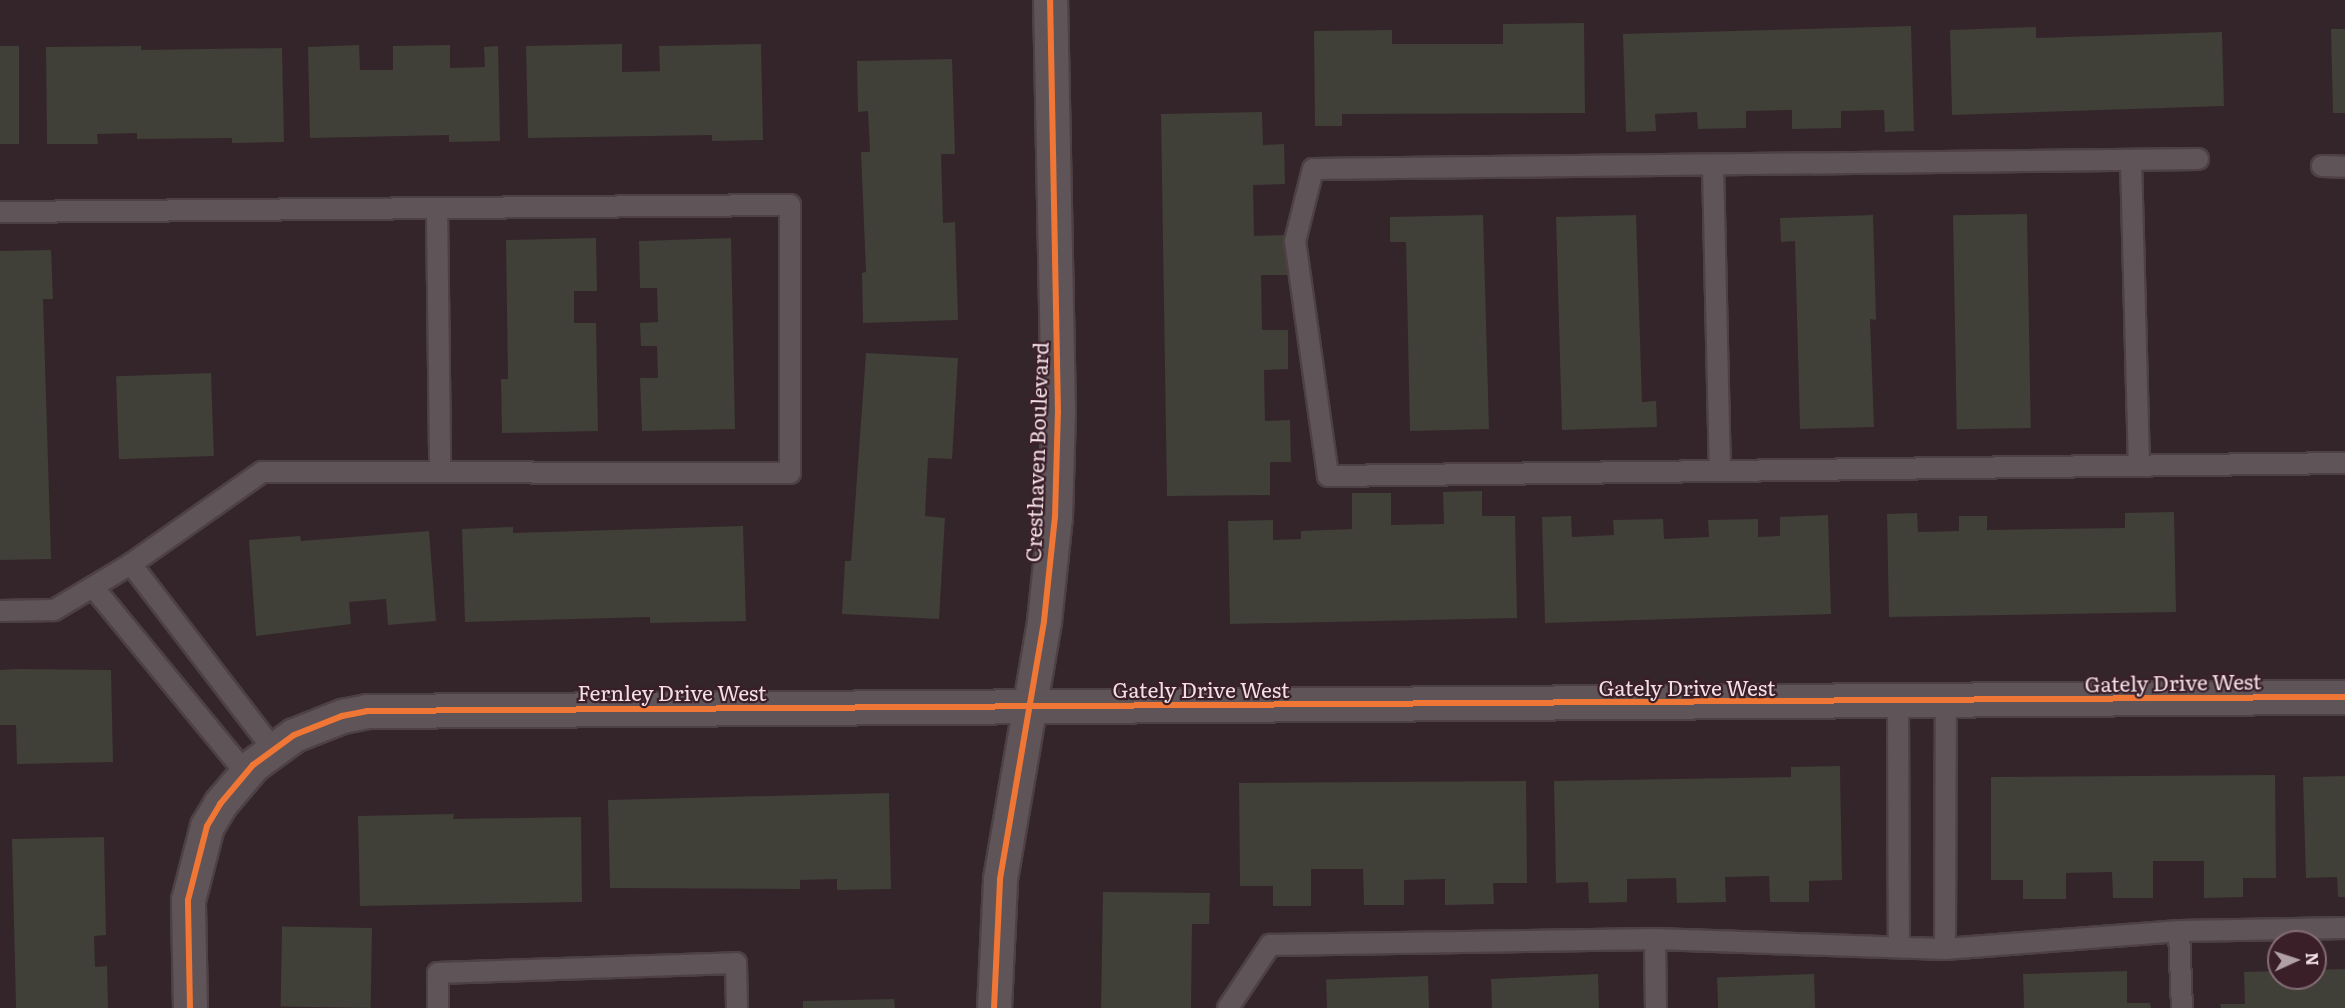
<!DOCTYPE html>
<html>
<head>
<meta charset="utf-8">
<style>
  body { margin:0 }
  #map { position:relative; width:2345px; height:1008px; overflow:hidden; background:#34252a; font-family:Literata,serif }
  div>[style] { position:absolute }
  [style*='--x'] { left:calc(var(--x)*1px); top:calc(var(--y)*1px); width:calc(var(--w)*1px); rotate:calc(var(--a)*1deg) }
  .building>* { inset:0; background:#403f38; transform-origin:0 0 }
  .roads { filter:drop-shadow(2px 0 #4e4145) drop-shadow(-2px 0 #4e4145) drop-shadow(0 2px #4e4145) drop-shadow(0 -2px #4e4145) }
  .service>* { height:20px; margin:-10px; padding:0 10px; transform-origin:10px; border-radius:10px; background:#5f5458 }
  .minor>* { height:33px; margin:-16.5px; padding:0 16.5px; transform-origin:16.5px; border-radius:16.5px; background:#5f5458 }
  .tertiary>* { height:33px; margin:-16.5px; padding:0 16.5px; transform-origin:16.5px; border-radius:16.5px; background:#5f5458 }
  .cycleway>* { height:6px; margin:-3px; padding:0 3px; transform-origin:3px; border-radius:3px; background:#f07635 }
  span { translate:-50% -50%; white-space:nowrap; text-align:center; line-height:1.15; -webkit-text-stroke:4.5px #3a1f29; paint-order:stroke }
  .street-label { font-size:21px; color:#f3e0e6 }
  .north { position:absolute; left:2267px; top:930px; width:60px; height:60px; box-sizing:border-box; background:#3a1f29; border:2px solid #846c75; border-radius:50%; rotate:87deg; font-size:16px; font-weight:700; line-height:24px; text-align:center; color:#f3e0e6 }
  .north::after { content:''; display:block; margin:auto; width:21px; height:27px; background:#b09fa4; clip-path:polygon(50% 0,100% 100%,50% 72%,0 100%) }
</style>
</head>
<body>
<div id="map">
  <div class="building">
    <i style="clip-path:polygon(1584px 23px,1585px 113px,1342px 114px,1342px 126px,1315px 126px,1314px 31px,1392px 30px,1392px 44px,1503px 44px,1503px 24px)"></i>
    <i style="clip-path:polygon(1911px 26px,1914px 131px,1885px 132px,1884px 110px,1841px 111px,1841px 128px,1792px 129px,1792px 110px,1746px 111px,1746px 128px,1698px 129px,1697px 112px,1655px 114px,1656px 131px,1626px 132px,1623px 34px)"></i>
    <i style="clip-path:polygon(2036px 27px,2036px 38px,2222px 32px,2224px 106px,1952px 115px,1950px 30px)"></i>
    <i style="clip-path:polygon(2331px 29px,2345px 29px,2345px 113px,2333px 113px)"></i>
    <i style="clip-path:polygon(622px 44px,622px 72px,660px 71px,659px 46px,761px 44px,763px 140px,712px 141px,712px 135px,528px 138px,526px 46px)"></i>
    <i style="clip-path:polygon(359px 45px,360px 70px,393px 70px,393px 46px,450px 45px,450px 68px,485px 67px,484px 47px,498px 46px,500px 141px,449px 142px,449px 135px,310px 138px,308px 47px)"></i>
    <i style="left:0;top:46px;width:19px;height:98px"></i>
    <i style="clip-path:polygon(141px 46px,141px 50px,282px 48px,284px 142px,232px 143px,232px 138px,137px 139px,137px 133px,97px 134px,98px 144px,47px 144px,46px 47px)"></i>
    <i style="clip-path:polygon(952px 59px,955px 154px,941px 154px,943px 223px,955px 222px,958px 320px,863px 323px,862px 273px,866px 272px,861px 152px,870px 152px,868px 111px,858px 112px,857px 61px)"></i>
    <i style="clip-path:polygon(1262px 112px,1263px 145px,1284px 144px,1285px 184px,1253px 185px,1254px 236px,1286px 235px,1287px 275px,1261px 275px,1262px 330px,1288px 330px,1288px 369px,1264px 370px,1265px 421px,1290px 420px,1291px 462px,1270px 462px,1270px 495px,1167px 496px,1161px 114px)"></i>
    <i style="left:2027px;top:214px;width:214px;height:74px;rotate:89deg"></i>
    <i style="clip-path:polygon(1483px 215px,1489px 429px,1410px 431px,1406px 242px,1390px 242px,1390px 217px)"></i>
    <i style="clip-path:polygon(1636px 215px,1642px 402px,1656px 401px,1657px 427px,1562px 430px,1556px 217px)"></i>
    <i style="clip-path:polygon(1873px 215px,1876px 320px,1870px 319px,1874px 427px,1800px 429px,1795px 241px,1781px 242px,1780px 218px)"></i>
    <i style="clip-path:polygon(596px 238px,597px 291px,574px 291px,574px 323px,596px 323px,598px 431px,502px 433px,501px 379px,508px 379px,506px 240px)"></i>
    <i style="clip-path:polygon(731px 238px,735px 429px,642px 431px,640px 378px,658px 378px,657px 346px,641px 346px,640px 323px,658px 322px,657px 288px,640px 288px,639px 241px)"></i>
    <i style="clip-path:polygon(51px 250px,53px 299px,43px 299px,51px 559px,0 560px,0 251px)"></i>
    <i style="clip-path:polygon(866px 353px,958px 358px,952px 459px,928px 458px,925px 516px,945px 518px,939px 619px,842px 614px,845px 561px,851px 561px)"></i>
    <i style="left:211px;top:373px;width:83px;height:95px;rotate:88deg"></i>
    <i style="clip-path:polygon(1482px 491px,1482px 516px,1515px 516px,1517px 618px,1230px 624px,1228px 521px,1273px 520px,1273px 540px,1301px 539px,1301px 531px,1352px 529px,1352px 493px,1391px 493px,1391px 525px,1444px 524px,1443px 492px)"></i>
    <i style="clip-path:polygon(2174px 512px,2176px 612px,1889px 617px,1887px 514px,1917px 513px,1918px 532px,1959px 531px,1959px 516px,1987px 516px,1987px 530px,2125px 528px,2125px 513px)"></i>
    <i style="clip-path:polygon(1828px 515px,1831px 614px,1545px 623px,1542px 517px,1571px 516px,1572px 537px,1614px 535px,1613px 520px,1663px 519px,1664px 539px,1709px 537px,1708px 520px,1758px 519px,1758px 537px,1780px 536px,1780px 517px)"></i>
    <i style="clip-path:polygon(743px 526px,746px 621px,650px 623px,650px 617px,465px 622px,462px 529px,513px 527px,513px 533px)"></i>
    <i style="clip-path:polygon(429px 531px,436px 621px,388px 625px,386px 599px,349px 602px,351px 624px,256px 636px,249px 540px,300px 536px,301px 541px)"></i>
    <i style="clip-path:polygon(17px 669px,111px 670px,113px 762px,17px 764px,16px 725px,0 725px,0 670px)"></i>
    <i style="clip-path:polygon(1840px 766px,1842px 880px,1809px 881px,1809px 902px,1770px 902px,1769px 876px,1725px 877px,1726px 902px,1677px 903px,1676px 878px,1627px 879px,1627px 902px,1589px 903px,1588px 882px,1556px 883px,1554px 781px,1791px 777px,1791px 767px)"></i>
    <i style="clip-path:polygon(2275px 775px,2276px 878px,2243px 878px,2243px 897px,2204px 898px,2204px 861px,2153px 861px,2153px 898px,2113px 898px,2112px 872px,2066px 873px,2066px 899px,2023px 899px,2023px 880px,1991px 880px,1991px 777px)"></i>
    <i style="clip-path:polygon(2345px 776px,2345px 897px,2338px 897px,2337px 877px,2306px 878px,2303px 777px)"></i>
    <i style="clip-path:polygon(1526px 781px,1527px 883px,1493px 883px,1494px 904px,1445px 905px,1445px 879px,1404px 880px,1404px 905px,1364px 905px,1363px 869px,1311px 869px,1311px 906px,1273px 906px,1273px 886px,1240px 886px,1239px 783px)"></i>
    <i style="clip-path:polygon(889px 793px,891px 889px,837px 890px,837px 879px,800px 880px,800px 889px,610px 888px,608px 800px)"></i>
    <i style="clip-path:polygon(454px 814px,453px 819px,581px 817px,582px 902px,360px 906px,358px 816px)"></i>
    <i style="clip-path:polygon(104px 837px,106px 935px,94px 936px,95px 967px,107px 966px,108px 1008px,16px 1008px,12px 839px)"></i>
    <i style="clip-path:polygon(1103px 892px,1210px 893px,1209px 924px,1192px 924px,1191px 1008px,1101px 1008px)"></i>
    <i style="left:372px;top:928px;width:80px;height:90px;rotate:91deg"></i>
    <i style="clip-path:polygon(2345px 969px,2345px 1008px,2221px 1008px,2220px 1004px,2245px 1004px,2244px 972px,2279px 971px,2279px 978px,2315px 978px,2315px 970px)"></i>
    <i style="clip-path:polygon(2127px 971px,2127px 1003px,2150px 1003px,2151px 1008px,2024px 1008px,2023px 974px)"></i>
    <i style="clip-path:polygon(1598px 974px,1599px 1008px,1492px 1008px,1491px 979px)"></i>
    <i style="left:1814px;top:974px;width:34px;height:97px;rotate:88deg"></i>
    <i style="left:1428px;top:976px;width:32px;height:102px;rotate:88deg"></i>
    <i style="clip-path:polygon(894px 999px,895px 1008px,803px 1008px,803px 1001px)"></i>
  </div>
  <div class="roads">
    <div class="service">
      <i style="--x:2198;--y:159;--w:885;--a:179.35"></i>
      <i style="--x:1313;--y:169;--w:74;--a:104"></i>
      <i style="--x:1295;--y:241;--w:237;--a:82"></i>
      <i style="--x:1328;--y:476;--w:1017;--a:-0.73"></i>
      <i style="--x:2131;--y:160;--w:305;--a:88.5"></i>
      <i style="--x:1713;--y:166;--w:305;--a:88.7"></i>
      <i style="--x:2322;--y:166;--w:23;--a:2"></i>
      <i style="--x:437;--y:208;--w:264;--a:89.3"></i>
      <i style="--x:0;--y:212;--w:790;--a:-0.51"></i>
      <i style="--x:790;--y:205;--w:268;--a:90"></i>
      <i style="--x:790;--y:473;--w:528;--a:-179.89"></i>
      <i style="--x:262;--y:472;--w:160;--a:144.9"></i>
      <i style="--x:131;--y:564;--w:90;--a:149.1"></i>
      <i style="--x:54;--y:610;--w:54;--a:178.9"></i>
      <i style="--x:131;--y:564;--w:233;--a:52.5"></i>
      <i style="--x:93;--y:587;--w:241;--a:50.6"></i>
      <i style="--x:1898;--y:702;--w:245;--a:89.8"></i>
      <i style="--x:2179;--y:931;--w:77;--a:87.8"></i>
      <i style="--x:1655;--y:939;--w:69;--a:89.2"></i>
      <i style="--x:1945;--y:949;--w:247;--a:-89.8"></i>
      <i style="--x:438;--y:1008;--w:35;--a:-90"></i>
      <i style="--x:438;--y:973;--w:298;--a:-1.9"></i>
      <i style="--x:736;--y:963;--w:45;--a:88.7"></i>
      <i style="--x:1228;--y:1008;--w:76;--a:-56.3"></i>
      <i style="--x:1270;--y:945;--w:385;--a:-0.9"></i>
      <i style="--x:1655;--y:939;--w:290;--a:2"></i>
      <i style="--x:1945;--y:949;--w:235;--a:-4.4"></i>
      <i style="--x:2179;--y:931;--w:166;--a:-1"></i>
    </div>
    <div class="minor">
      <i style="--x:190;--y:1008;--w:108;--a:-91.1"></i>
      <i style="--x:188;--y:900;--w:76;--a:-75.6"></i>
      <i style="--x:207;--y:826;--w:26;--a:-59"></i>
      <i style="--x:220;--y:804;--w:51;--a:-49.8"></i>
      <i style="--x:253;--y:765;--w:51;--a:-36.2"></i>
      <i style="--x:294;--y:735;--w:52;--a:-21.6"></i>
      <i style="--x:342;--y:716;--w:25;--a:-11"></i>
      <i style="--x:367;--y:711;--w:1978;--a:-0.41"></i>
    </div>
    <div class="tertiary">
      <i style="--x:994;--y:1008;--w:129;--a:-87.3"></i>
      <i style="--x:1000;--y:879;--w:262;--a:-80.3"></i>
      <i style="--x:1044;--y:621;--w:105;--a:-84"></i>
      <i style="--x:1055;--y:517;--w:105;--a:-88.4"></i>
      <i style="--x:1058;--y:412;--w:412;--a:-91.1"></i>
    </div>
  </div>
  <div class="cycleway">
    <i style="--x:190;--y:1008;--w:108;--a:-91.1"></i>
    <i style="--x:188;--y:900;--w:76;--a:-75.6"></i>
    <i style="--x:207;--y:826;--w:26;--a:-59"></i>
    <i style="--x:220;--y:804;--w:51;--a:-49.8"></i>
    <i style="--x:253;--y:765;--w:51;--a:-36.2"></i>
    <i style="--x:294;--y:735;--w:52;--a:-21.6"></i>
    <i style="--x:342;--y:716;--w:25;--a:-11"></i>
    <i style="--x:367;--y:711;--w:1978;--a:-0.41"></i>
    <i style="--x:994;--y:1008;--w:129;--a:-87.3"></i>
    <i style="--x:1000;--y:879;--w:262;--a:-80.3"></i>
    <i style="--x:1044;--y:621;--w:105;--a:-84"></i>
    <i style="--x:1055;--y:517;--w:105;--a:-88.4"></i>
    <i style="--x:1058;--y:412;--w:412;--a:-91.1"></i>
  </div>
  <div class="street-label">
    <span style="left:1036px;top:452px;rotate:-88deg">Cresthaven Boulevard</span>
    <span style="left:2173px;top:682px;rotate:-1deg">Gately Drive West</span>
    <span style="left:1687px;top:687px">Gately Drive West</span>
    <span style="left:1201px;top:689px">Gately Drive West</span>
    <span style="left:672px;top:692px">Fernley Drive West</span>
  </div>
  <div class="north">N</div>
</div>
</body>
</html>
